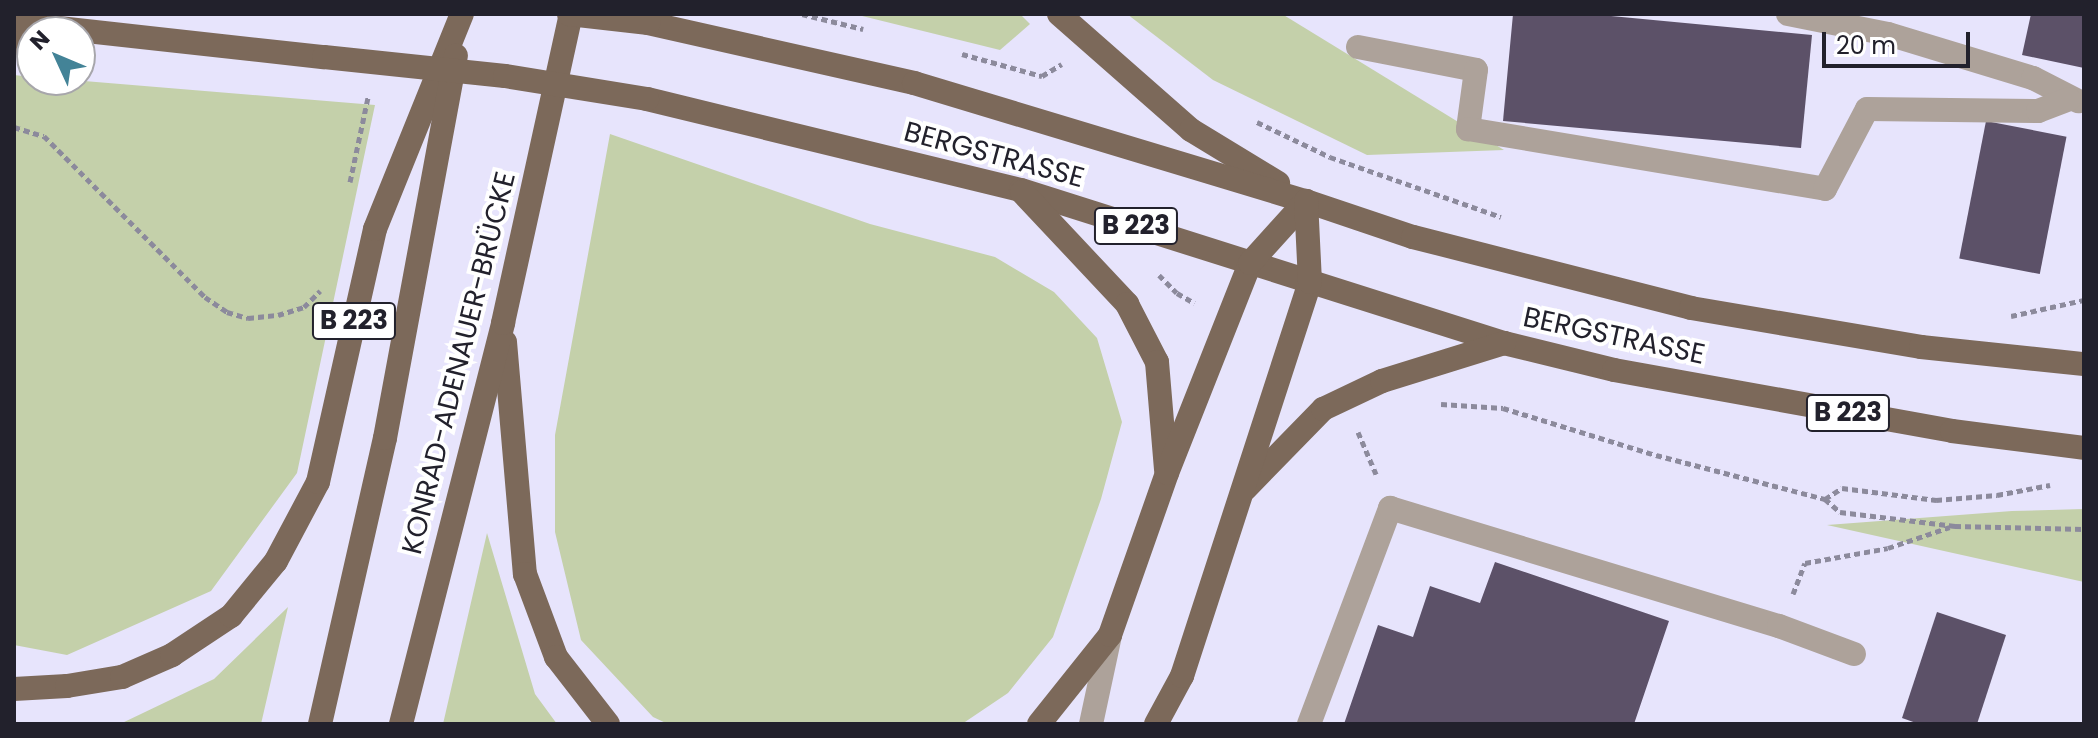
<!DOCTYPE html>
<html>
<head>
<meta charset="utf-8">
<style>
  body { margin:0 }
  #map { position:relative; width:2098px; height:738px; overflow:hidden; background:#e7e4fc; font-family:Poppins,sans-serif }
  div>[style] { position:absolute }
  [style*='--x'] { left:calc(var(--x)*1px); top:calc(var(--y)*1px); width:calc(var(--w)*1px); rotate:calc(var(--a)*1deg) }
  .green>* { inset:0; background:#c4d0aa }
  .building>* { inset:0; background:#5c5168; transform-origin:0 0 }
  .path>* { height:5px; margin-top:-2.5px; transform-origin:0; background:repeating-linear-gradient(90deg,#8c8a9c 0 6px,transparent 0 10px) }
  .minor>* { height:24px; margin:-12px; padding:0 12px; transform-origin:12px; border-radius:12px; background:#ada29a }
  .major>* { height:24px; margin:-12px; padding:0 12px; transform-origin:12px; border-radius:12px; background:#7c695a }
  .major-bridge>* { height:24px; margin:-12px; padding:0 12px; transform-origin:12px; border-radius:12px; background:#7c695a }
  span { translate:-50% -50%; white-space:nowrap; text-align:center; line-height:1.15; -webkit-text-stroke:8px #fff; paint-order:stroke }
  .shield-label span { padding:2px 6px; background:#fff; border:2px solid; border-radius:6px; -webkit-text-stroke-width:0 }
  .shield-label { font-size:26px; color:#22212c; font-weight:700 }
  .street-label { font-size:28px; color:#22212c }
  .frame { position:absolute; inset:0; border:16px solid #22212c; pointer-events:none }
  .north { position:absolute; left:16px; top:16px; width:80px; height:80px; box-sizing:border-box; background:#fff; border:2px solid #a7a6ab; border-radius:50%; rotate:314deg; font-size:22px; font-weight:700; line-height:32px; text-align:center; color:#22212c }
  .north::after { content:''; display:block; margin:auto; width:28px; height:36px; background:#438397; clip-path:polygon(50% 0,100% 100%,50% 72%,0 100%) }
  .scale { position:absolute; left:1822px; top:32px; width:148px; height:36px; box-sizing:border-box; border:4px solid #22212c; border-top:0; padding-left:10px; font-size:24px; line-height:28px; white-space:nowrap; color:#22212c; -webkit-text-stroke:6px #fff; paint-order:stroke }
</style>
</head>
<body>
<div id="map">
  <div class="green">
    <i style="clip-path:polygon(854px 14px,1020px 14px,1030px 24px,1000px 50px)"></i>
    <i style="clip-path:polygon(1127px 14px,1282px 14px,1504px 150px,1367px 155px,1213px 80px)"></i>
    <i style="clip-path:polygon(14px 75px,32px 77px,32px 80px,72px 80px,375px 105px,297px 473px,211px 591px,67px 655px,14px 645px)"></i>
    <i style="clip-path:polygon(610px 134px,870px 224px,995px 257px,1054px 292px,1097px 338px,1122px 422px,1101px 499px,1053px 637px,1008px 693px,962px 724px,668px 724px,653px 717px,581px 640px,555px 532px,555px 435px)"></i>
    <i style="clip-path:polygon(2084px 509px,2084px 582px,1827px 525px,2012px 511px)"></i>
    <i style="clip-path:polygon(487px 533px,535px 694px,557px 724px,443px 724px)"></i>
    <i style="clip-path:polygon(288px 607px,261px 724px,120px 724px,214px 679px)"></i>
  </div>
  <div class="building">
    <i style="clip-path:polygon(1513px 14px,1590px 14px,1812px 35px,1801px 148px,1503px 121px)"></i>
    <i style="clip-path:polygon(2031px 14px,2084px 14px,2084px 68px,2022px 55px)"></i>
    <i style="left:1986px;top:121px;width:82px;height:140px;rotate:11deg"></i>
    <i style="clip-path:polygon(1495px 562px,1669px 621px,1634px 724px,1344px 724px,1378px 625px,1413px 637px,1430px 586px,1480px 603px)"></i>
    <i style="clip-path:polygon(1937px 612px,2006px 635px,1977px 724px,1919px 724px,1902px 718px)"></i>
  </div>
  <div class="path">
    <i style="--x:802;--y:14;--w:63;--a:13.8"></i>
    <i style="--x:962;--y:54;--w:83;--a:15.4"></i>
    <i style="--x:1042;--y:76;--w:23;--a:-31"></i>
    <i style="--x:1257;--y:122;--w:81;--a:25.6"></i>
    <i style="--x:1330;--y:157;--w:181;--a:19.3"></i>
    <i style="--x:14;--y:127;--w:31;--a:17"></i>
    <i style="--x:44;--y:136;--w:228;--a:45"></i>
    <i style="--x:205;--y:297;--w:27;--a:34"></i>
    <i style="--x:227;--y:312;--w:22;--a:16"></i>
    <i style="--x:248;--y:318;--w:30;--a:-6"></i>
    <i style="--x:278;--y:315;--w:27;--a:-17"></i>
    <i style="--x:304;--y:307;--w:23;--a:-45"></i>
    <i style="--x:350;--y:182;--w:87;--a:-78"></i>
    <i style="--x:1159;--y:275;--w:25;--a:45"></i>
    <i style="--x:1177;--y:293;--w:20;--a:30"></i>
    <i style="--x:2011;--y:316;--w:75;--a:-12.4"></i>
    <i style="--x:1441;--y:404;--w:62;--a:3.7"></i>
    <i style="--x:1503;--y:408;--w:160;--a:17.1"></i>
    <i style="--x:1656;--y:455;--w:175;--a:14.6"></i>
    <i style="--x:1825;--y:499;--w:20;--a:41"></i>
    <i style="--x:1840;--y:512;--w:116;--a:6.9"></i>
    <i style="--x:1955;--y:526;--w:129;--a:1.3"></i>
    <i style="--x:1358;--y:432;--w:46;--a:66.8"></i>
    <i style="--x:1825;--y:499;--w:20;--a:-33"></i>
    <i style="--x:1842;--y:488;--w:95;--a:7.3"></i>
    <i style="--x:1936;--y:500;--w:61;--a:-4.7"></i>
    <i style="--x:1997;--y:495;--w:54;--a:-10.7"></i>
    <i style="--x:1793;--y:594;--w:33;--a:-69"></i>
    <i style="--x:1805;--y:563;--w:84;--a:-10.2"></i>
    <i style="--x:1888;--y:548;--w:65;--a:-18.7"></i>
  </div>
  <div class="minor">
    <i style="--x:1788;--y:14;--w:102;--a:11.3"></i>
    <i style="--x:1888;--y:34;--w:152;--a:16.9"></i>
    <i style="--x:2033;--y:78;--w:51;--a:27.1"></i>
    <i style="--x:1358;--y:47;--w:120;--a:11"></i>
    <i style="--x:1476;--y:70;--w:60;--a:97.7"></i>
    <i style="--x:1468;--y:129;--w:362;--a:9.5"></i>
    <i style="--x:1825;--y:189;--w:90;--a:-62.3"></i>
    <i style="--x:1867;--y:109;--w:171;--a:0.7"></i>
    <i style="--x:2038;--y:111;--w:33;--a:-21"></i>
    <i style="--x:1091;--y:724;--w:91;--a:-77.9"></i>
    <i style="--x:1309;--y:724;--w:231;--a:-69.4"></i>
    <i style="--x:1390;--y:508;--w:407;--a:16.9"></i>
    <i style="--x:1779;--y:626;--w:80;--a:20.5"></i>
  </div>
  <div class="major">
    <i style="--x:1059;--y:14;--w:176;--a:41.3"></i>
    <i style="--x:1191;--y:130;--w:102;--a:31.3"></i>
    <i style="--x:14;--y:23;--w:312;--a:6.3"></i>
    <i style="--x:648;--y:23;--w:273;--a:12.7"></i>
    <i style="--x:914;--y:83;--w:409;--a:16.8"></i>
    <i style="--x:1306;--y:201;--w:113;--a:18.6"></i>
    <i style="--x:1413;--y:237;--w:287;--a:14.3"></i>
    <i style="--x:1691;--y:308;--w:233;--a:9.6"></i>
    <i style="--x:1921;--y:347;--w:164;--a:6"></i>
    <i style="--x:14;--y:44;--w:18;--a:-9"></i>
    <i style="--x:647;--y:99;--w:385;--a:13.7"></i>
    <i style="--x:1021;--y:190;--w:507;--a:17.58"></i>
    <i style="--x:1504;--y:343;--w:113;--a:13.8"></i>
    <i style="--x:1614;--y:370;--w:343;--a:10.2"></i>
    <i style="--x:1952;--y:431;--w:133;--a:7.3"></i>
    <i style="--x:1022;--y:192;--w:154;--a:46.8"></i>
    <i style="--x:1127;--y:304;--w:65;--a:62.7"></i>
    <i style="--x:1157;--y:362;--w:108;--a:85.2"></i>
    <i style="--x:505;--y:342;--w:233;--a:85.1"></i>
    <i style="--x:525;--y:574;--w:89;--a:69.5"></i>
    <i style="--x:556;--y:657;--w:85;--a:52.2"></i>
    <i style="--x:1245;--y:489;--w:112;--a:-45.7"></i>
    <i style="--x:1323;--y:409;--w:65;--a:-25.4"></i>
    <i style="--x:1382;--y:381;--w:128;--a:-17.3"></i>
    <i style="--x:14;--y:689;--w:53;--a:-3.2"></i>
    <i style="--x:67;--y:686;--w:56;--a:-9.3"></i>
    <i style="--x:122;--y:677;--w:55;--a:-23.7"></i>
    <i style="--x:172;--y:655;--w:71;--a:-33.5"></i>
    <i style="--x:231;--y:616;--w:71;--a:-50.7"></i>
    <i style="--x:276;--y:561;--w:89;--a:-62"></i>
    <i style="--x:318;--y:482;--w:259;--a:-77.3"></i>
    <i style="--x:375;--y:229;--w:232;--a:-68"></i>
    <i style="--x:320;--y:724;--w:293;--a:-77.2"></i>
    <i style="--x:385;--y:438;--w:389;--a:-79.5"></i>
    <i style="--x:401;--y:724;--w:414;--a:-75.7"></i>
    <i style="--x:503;--y:323;--w:316;--a:-77.6"></i>
    <i style="--x:1039;--y:724;--w:114;--a:-51.4"></i>
    <i style="--x:1110;--y:635;--w:172;--a:-70.6"></i>
    <i style="--x:1167;--y:473;--w:226;--a:-68.4"></i>
    <i style="--x:1250;--y:263;--w:84;--a:-47.9"></i>
    <i style="--x:1156;--y:724;--w:55;--a:-61.6"></i>
    <i style="--x:1182;--y:676;--w:414;--a:-72"></i>
    <i style="--x:1310;--y:282;--w:81;--a:-92.8"></i>
  </div>
  <div class="major-bridge">
    <i style="--x:569;--y:14;--w:80;--a:6.5"></i>
    <i style="--x:324;--y:57;--w:182;--a:6"></i>
    <i style="--x:505;--y:76;--w:144;--a:9.2"></i>
  </div>
  <div class="shield-label">
    <span style="left:1136px;top:226px">B 223</span>
    <span style="left:354px;top:321px">B 223</span>
    <span style="left:1848px;top:413px">B 223</span>
  </div>
  <div class="street-label">
    <span style="left:994px;top:155px;rotate:15deg">BERGSTRASSE</span>
    <span style="left:1614px;top:336px;rotate:12deg">BERGSTRASSE</span>
    <span style="left:459px;top:363px;rotate:-76deg">KONRAD-ADENAUER-BRÜCKE</span>
  </div>
  <div class="frame"></div>
  <div class="north">N</div>
  <div class="scale">20 m</div>
</div>
</body>
</html>
